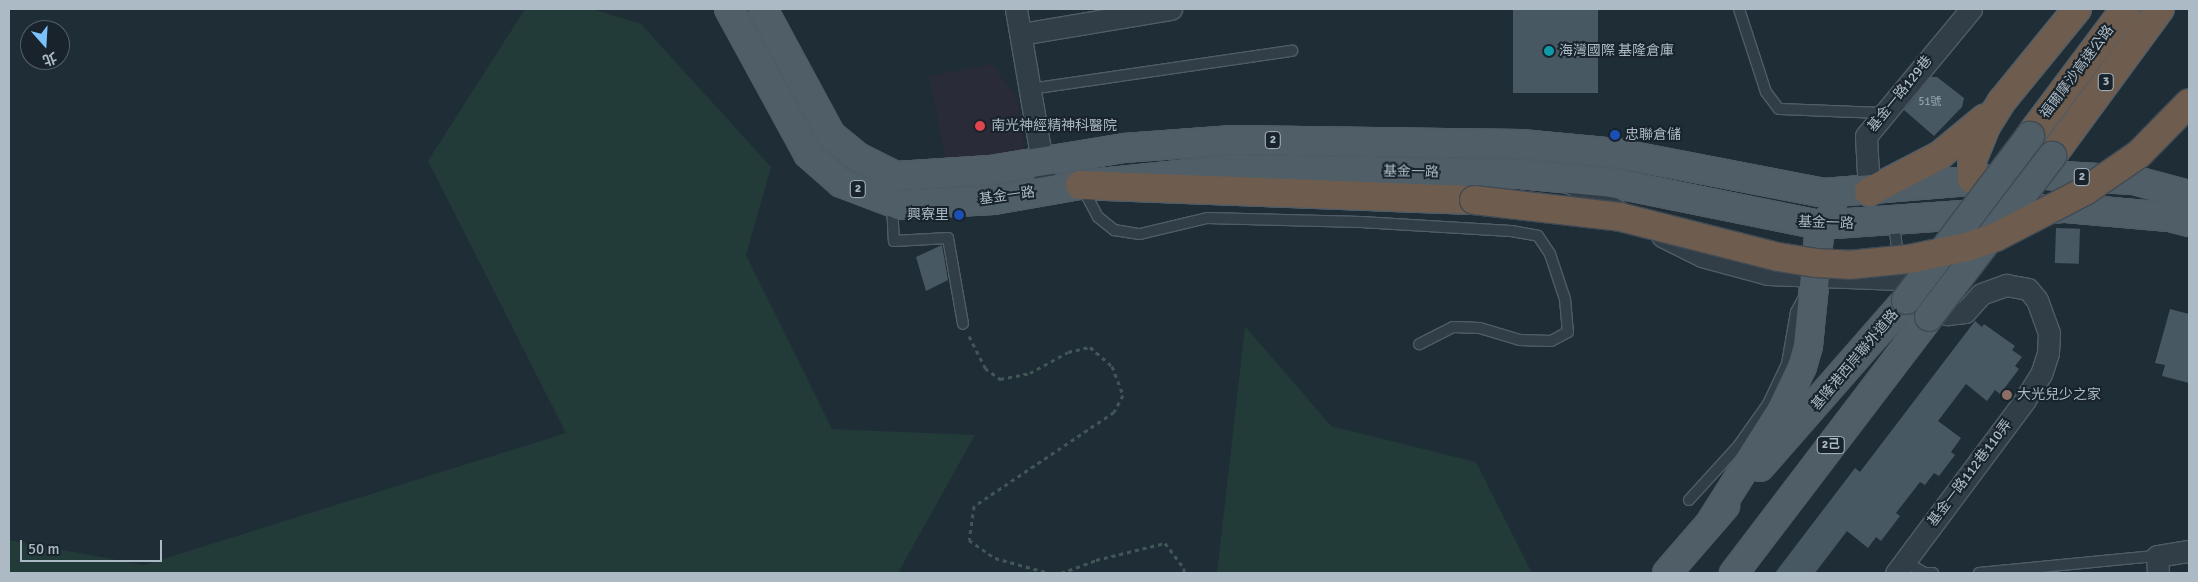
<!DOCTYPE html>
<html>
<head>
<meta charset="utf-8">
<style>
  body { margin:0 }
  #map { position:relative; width:2198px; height:582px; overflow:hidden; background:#1f2d37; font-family:Signika,"Noto Sans TC",sans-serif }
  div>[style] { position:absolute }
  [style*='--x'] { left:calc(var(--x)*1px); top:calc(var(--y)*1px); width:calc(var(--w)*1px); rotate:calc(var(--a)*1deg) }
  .medical>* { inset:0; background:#2a2b38 }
  .green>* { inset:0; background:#223a38 }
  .building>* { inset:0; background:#475863; transform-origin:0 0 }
  .path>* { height:3px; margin-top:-1.5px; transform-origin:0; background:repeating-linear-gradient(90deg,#405756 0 4px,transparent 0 8px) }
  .roads { filter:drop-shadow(1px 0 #505c66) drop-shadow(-1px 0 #505c66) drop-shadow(0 1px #505c66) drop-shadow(0 -1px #505c66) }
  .service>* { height:10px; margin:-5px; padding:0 5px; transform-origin:5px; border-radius:5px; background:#323e47 }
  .minor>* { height:21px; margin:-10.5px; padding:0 10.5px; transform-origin:10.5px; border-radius:10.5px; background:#323e47 }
  .primary>* { height:28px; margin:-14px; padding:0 14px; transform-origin:14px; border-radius:14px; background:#505e68 }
  .motorway>* { height:28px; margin:-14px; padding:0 14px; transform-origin:14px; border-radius:14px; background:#6e5d4f }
  .bridges { filter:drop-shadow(1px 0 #3f4a54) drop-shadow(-1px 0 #3f4a54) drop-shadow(0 1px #3f4a54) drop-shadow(0 -1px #3f4a54) }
  .primary-bridge>* { height:28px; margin:-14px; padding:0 14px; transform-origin:14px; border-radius:14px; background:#505e68 }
  .motorway-bridge>* { height:28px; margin:-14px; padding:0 14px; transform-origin:14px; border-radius:14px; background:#6e5d4f }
  .dots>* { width:14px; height:14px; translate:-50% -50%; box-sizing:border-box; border:2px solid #18232c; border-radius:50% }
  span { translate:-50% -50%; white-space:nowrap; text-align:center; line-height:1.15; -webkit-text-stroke:4px #18232c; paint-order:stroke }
  .number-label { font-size:11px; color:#93a2ac }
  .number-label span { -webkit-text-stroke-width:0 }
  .shield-label span { padding:1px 4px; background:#18232c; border:1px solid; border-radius:4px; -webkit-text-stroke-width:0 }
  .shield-label { font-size:12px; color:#acbac5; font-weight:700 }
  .poi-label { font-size:14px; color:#acbac5 }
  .left { translate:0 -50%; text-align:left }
  .right { translate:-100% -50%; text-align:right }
  .street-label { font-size:14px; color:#acbac5 }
  .frame { position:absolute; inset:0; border:10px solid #acbac5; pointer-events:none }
  .north { position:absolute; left:20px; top:20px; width:50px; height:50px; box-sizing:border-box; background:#18232c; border:1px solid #535f69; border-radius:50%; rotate:161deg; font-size:14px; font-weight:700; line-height:20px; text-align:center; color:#acbac5 }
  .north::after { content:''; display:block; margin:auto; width:18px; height:22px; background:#7bc1fb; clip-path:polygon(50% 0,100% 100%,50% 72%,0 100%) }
  .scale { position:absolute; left:20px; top:540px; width:142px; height:22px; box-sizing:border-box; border:2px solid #acbac5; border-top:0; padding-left:6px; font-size:15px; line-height:18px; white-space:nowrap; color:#acbac5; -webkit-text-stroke:4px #18232c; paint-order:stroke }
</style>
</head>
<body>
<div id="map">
  <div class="medical">
    <i style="clip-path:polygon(992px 64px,1017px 97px,1025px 156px,947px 167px,929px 76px)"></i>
  </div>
  <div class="green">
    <i style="clip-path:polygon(525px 9px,592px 9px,641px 24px,771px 167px,746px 255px,832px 429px,975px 435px,898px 573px,9px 573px,9px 540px,144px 565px,566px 433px,428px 161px)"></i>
    <i style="clip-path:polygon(1245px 326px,1331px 426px,1476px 462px,1532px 573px,1217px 573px)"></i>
  </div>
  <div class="building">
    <i style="left:1513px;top:9px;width:85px;height:84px"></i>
    <i style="clip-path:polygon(1931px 77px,1937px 77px,1964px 98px,1962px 107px,1934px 136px,1904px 110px)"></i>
    <i style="left:2056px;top:228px;width:24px;height:35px;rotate:2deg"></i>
    <i style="clip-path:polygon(942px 245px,948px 280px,926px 291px,916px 257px)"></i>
    <i style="clip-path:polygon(2170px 309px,2189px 314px,2189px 383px,2162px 376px,2165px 365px,2155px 363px)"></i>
    <i style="clip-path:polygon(1975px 321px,1982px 327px,1984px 324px,2015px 346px,2012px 350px,2022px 357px,2015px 366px,2019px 369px,2000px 394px,1995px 390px,1987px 401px,1966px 384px,1938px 421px,1961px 438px,1951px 452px,1955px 455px,1939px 476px,1934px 473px,1925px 485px,1920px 482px,1896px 513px,1900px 516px,1881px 541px,1876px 537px,1868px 548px,1847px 531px,1815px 573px,1775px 573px,1855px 468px,1860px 472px)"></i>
  </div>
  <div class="path">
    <i style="--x:969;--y:336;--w:36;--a:63"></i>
    <i style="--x:985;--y:368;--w:19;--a:36"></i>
    <i style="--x:1000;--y:379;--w:31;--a:-11"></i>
    <i style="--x:1030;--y:373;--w:43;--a:-28.9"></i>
    <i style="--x:1068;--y:352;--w:23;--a:-13"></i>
    <i style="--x:1090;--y:347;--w:29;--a:41"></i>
    <i style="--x:1112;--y:366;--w:31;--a:69"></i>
    <i style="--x:1123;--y:395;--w:19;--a:118"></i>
    <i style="--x:1114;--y:412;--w:169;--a:146.1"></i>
    <i style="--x:974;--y:506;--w:34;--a:98"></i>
    <i style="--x:969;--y:540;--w:32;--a:35"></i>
    <i style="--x:995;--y:558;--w:56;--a:15.5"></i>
    <i style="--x:1061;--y:573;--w:37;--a:-20"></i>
    <i style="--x:1096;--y:560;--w:71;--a:-13.8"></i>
    <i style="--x:1165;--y:543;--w:31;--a:53"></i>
    <i style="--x:1184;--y:568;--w:5;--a:90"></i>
  </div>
  <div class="roads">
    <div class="service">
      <i style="--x:1739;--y:9;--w:87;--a:72"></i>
      <i style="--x:1766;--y:92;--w:21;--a:53"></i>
      <i style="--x:1779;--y:109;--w:103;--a:2.2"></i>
      <i style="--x:1030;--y:89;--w:265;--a:-8.3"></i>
      <i style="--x:1082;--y:187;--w:34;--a:62"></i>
      <i style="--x:1098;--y:217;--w:21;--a:39"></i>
      <i style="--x:1114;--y:230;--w:26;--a:9"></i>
      <i style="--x:1140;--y:234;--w:69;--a:-13.4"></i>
      <i style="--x:1207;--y:218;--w:154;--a:1.5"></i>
      <i style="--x:1361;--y:222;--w:150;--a:3.4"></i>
      <i style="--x:1511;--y:231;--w:27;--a:10"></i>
      <i style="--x:1538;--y:236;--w:22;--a:56"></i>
      <i style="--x:1550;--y:254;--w:47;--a:71.6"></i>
      <i style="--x:1565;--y:299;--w:33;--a:85"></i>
      <i style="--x:1568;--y:332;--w:19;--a:152"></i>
      <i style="--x:1551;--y:341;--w:31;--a:-178"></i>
      <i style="--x:1520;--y:340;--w:42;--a:-163.3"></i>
      <i style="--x:1480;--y:328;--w:27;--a:-178"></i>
      <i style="--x:1453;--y:327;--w:38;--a:153"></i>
      <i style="--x:892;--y:205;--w:36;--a:87"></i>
      <i style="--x:894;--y:241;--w:54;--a:-3.2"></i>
      <i style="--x:948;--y:238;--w:87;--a:80.1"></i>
      <i style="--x:1894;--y:221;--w:39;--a:84"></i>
      <i style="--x:1689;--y:500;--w:74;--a:-47.7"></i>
      <i style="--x:1739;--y:445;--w:50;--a:-54.7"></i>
      <i style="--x:1768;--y:404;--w:44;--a:-64.6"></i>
      <i style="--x:1787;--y:364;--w:53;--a:-80.2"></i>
      <i style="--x:1796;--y:312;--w:17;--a:-62"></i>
      <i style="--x:1904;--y:561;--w:24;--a:30"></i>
      <i style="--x:1925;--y:573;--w:8;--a:0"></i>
      <i style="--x:1979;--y:573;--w:179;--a:-5.5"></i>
    </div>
    <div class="minor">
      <i style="--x:1016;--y:9;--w:184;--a:80.3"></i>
      <i style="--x:1021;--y:34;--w:152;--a:-9.5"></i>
      <i style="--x:1566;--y:180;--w:70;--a:31"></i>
      <i style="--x:1869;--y:192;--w:56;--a:-93.1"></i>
      <i style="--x:1866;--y:136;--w:165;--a:-50.4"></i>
      <i style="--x:1662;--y:236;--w:45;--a:26.6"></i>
      <i style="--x:1702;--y:256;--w:68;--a:15.3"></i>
      <i style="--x:1768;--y:274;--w:132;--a:2.2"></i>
      <i style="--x:1900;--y:279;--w:59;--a:36.7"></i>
      <i style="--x:1947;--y:314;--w:18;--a:-6"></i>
      <i style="--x:1965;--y:312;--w:24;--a:-48"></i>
      <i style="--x:1981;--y:294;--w:27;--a:-20"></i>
      <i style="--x:2006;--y:285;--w:22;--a:10"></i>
      <i style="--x:2028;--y:289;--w:14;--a:51"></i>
      <i style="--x:2037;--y:300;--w:35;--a:70"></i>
      <i style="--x:2049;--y:333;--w:20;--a:93"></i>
      <i style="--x:2048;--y:353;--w:22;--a:108"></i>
      <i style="--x:2041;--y:374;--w:31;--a:122"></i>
      <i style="--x:2025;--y:400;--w:216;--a:126.7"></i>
      <i style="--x:2158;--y:573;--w:17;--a:-93"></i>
      <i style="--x:2157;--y:556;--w:32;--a:-9"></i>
    </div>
    <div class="primary">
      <i style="--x:729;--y:9;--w:165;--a:61.4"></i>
      <i style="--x:808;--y:154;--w:44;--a:41.3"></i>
      <i style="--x:841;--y:183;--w:62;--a:20.8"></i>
      <i style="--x:899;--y:205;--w:95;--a:-3"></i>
      <i style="--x:994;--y:200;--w:87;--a:-9.9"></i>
      <i style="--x:1080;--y:185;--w:155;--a:-5.9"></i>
      <i style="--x:1234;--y:169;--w:285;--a:1"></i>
      <i style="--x:1519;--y:174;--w:93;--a:5.5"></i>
      <i style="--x:1612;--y:183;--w:212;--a:11.4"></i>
      <i style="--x:1820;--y:225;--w:247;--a:-4"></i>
      <i style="--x:2066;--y:208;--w:103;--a:5"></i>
      <i style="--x:2169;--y:217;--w:21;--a:14"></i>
      <i style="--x:763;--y:9;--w:143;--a:61.6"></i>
      <i style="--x:831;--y:135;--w:35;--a:39"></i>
      <i style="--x:858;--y:157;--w:42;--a:26.6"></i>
      <i style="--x:896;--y:176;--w:94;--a:-3.7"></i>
      <i style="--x:990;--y:170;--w:136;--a:-9.3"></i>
      <i style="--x:1124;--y:148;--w:109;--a:-4.2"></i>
      <i style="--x:1233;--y:140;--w:288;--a:0.8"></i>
      <i style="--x:1521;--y:144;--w:96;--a:5.4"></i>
      <i style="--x:1617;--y:153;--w:211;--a:10.9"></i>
      <i style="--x:1824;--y:193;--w:222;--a:-4.7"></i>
      <i style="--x:2045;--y:175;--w:88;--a:3.3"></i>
      <i style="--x:2133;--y:180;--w:58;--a:15"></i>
      <i style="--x:1760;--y:467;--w:222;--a:-48.8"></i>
      <i style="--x:1712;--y:520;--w:129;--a:-57.7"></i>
      <i style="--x:1781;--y:411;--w:49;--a:-64.5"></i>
      <i style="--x:1802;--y:367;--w:22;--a:-74"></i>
      <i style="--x:1808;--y:346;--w:122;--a:-84.3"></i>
      <i style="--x:1820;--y:225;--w:17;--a:-33"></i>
      <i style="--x:1667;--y:573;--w:89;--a:-49.1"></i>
      <i style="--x:1734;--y:573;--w:322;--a:-52.7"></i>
    </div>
    <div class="motorway">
      <i style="--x:2030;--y:136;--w:159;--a:-53.2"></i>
      <i style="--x:2052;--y:156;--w:182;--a:-53.7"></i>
      <i style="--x:1972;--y:179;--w:18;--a:-90"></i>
      <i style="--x:1972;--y:161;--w:35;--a:-68"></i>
      <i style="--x:1985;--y:128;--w:32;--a:-58"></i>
      <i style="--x:2002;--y:101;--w:119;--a:-50.8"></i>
      <i style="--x:1080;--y:185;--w:394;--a:2.2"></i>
      <i style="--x:1869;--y:192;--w:80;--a:-27.5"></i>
      <i style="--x:1940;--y:155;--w:58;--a:-39.4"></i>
    </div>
  </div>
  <div class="bridges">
    <div class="primary-bridge">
      <i style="--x:1906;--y:300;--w:206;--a:-52.9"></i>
      <i style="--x:1929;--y:317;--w:203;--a:-52.6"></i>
    </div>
    <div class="motorway-bridge">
      <i style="--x:1474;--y:200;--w:147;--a:6.6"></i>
      <i style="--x:1620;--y:217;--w:163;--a:14.2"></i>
      <i style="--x:1778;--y:257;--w:38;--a:9"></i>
      <i style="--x:1816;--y:263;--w:33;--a:3"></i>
      <i style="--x:1849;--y:265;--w:60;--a:-5.7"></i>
      <i style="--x:1909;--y:259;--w:59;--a:-11.7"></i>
      <i style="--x:1967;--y:247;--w:31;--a:-19"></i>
      <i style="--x:1996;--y:237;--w:100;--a:-27.3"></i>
      <i style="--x:2085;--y:191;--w:65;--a:-34.4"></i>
      <i style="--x:2139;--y:154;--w:71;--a:-45.6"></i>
    </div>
  </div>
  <div class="dots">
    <i style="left:1549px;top:51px;background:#0f9aa8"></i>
    <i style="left:980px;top:126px;background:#e0444e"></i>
    <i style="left:1615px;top:135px;background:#1a4fb4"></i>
    <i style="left:959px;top:215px;background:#1a4fb4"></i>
    <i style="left:2007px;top:395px;background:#8d6e63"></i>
  </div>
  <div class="number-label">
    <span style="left:1930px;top:102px">51號</span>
  </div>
  <div class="shield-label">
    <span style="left:2106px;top:82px">3</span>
    <span style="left:1273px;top:140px">2</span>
    <span style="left:2082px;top:177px">2</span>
    <span style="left:858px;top:189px">2</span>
    <span style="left:1831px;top:445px">2己</span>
  </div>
  <div class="poi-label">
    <span class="left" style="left:1559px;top:51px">海灣國際 基隆倉庫</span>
    <span class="left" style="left:991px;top:126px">南光神經精神科醫院</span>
    <span class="left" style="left:1625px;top:135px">忠聯倉儲</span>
    <span class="right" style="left:949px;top:215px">興寮里</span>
    <span class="left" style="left:2017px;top:395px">大光兒少之家</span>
  </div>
  <div class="street-label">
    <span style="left:2077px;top:72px;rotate:-53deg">福爾摩沙高速公路</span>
    <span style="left:1900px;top:94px;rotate:-51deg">基金一路129巷</span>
    <span style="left:1411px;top:172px;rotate:1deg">基金一路</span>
    <span style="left:1007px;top:196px;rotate:-8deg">基金一路</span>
    <span style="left:1826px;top:223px;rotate:2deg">基金一路</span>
    <span style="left:1855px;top:360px;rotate:-50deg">基隆港西岸聯外道路</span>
    <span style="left:1970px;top:473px;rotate:-53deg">基金一路112巷110弄</span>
  </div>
  <div class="frame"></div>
  <div class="north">北</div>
  <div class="scale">50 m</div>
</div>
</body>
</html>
